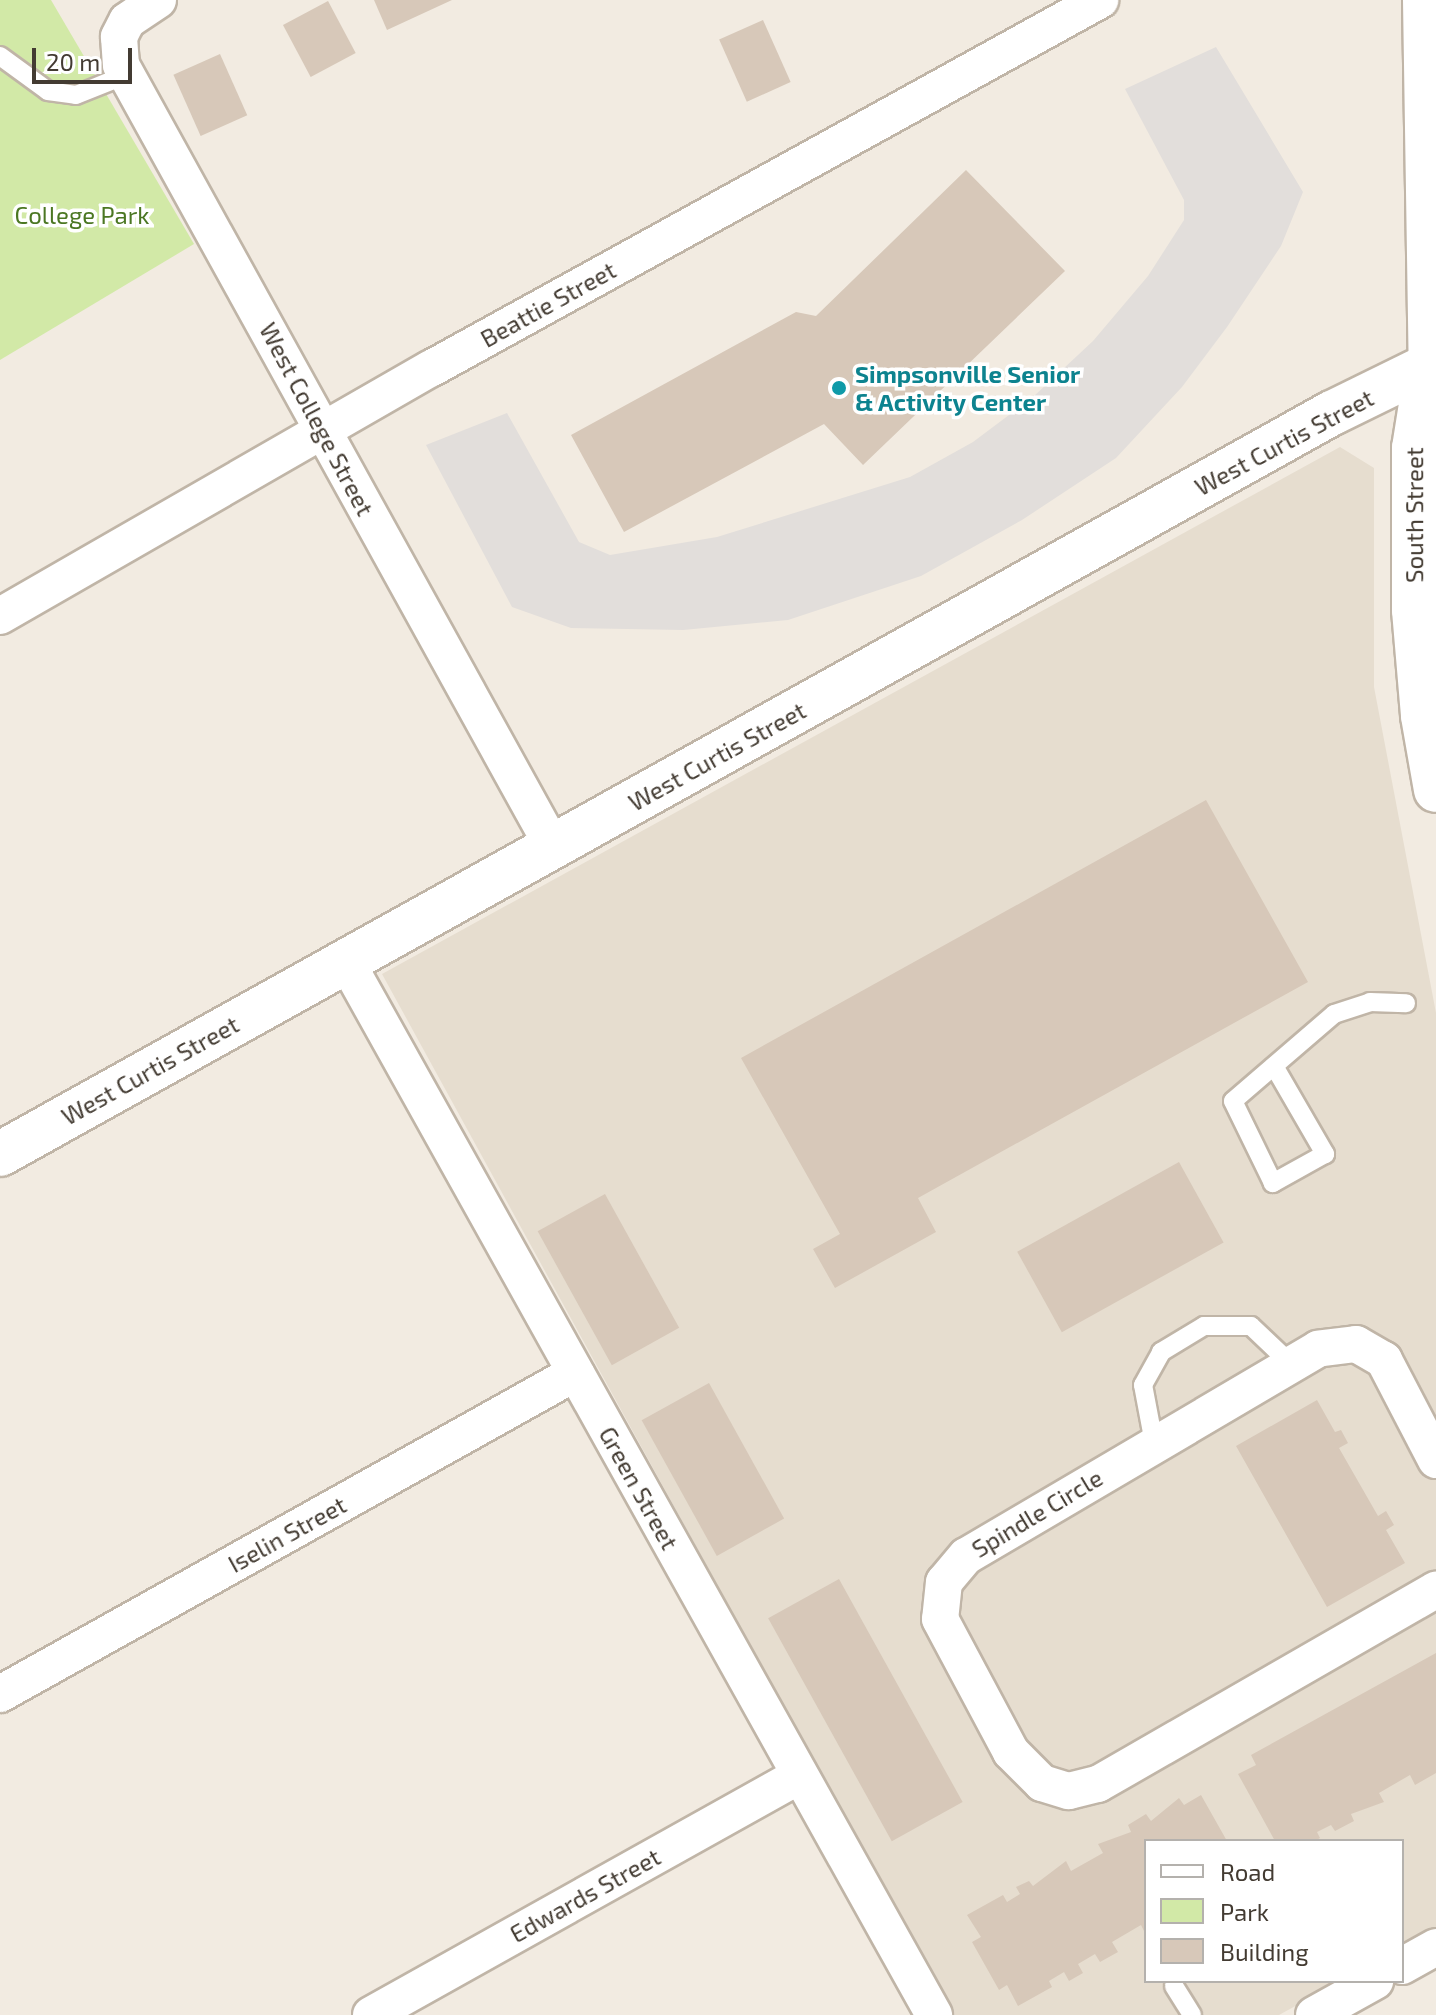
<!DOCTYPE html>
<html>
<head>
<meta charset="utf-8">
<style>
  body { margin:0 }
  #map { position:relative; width:1436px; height:2015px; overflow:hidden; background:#f2ebe1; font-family:"Exo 2",sans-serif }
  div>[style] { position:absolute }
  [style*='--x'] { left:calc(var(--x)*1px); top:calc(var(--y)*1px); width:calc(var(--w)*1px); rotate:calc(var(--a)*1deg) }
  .residential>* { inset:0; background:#e6ddcf }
  .green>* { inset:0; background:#d2e9a7 }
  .parking>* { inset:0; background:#e2dedb }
  .building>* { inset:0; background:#d7c8b9; transform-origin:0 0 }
  .roads { filter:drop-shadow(2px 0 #c0b5a7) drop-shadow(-2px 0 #c0b5a7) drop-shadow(0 2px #c0b5a7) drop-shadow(0 -2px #c0b5a7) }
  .service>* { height:18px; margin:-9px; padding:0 9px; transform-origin:9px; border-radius:9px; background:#fff }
  .minor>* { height:36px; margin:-18px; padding:0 18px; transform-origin:18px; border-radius:18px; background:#fff }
  .tertiary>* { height:44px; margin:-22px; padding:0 22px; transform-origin:22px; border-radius:22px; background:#fff }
  .dots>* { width:22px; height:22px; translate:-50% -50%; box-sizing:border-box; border:4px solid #fff; border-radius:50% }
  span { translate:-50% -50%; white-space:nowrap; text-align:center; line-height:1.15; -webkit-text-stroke:7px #fff; paint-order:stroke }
  .park-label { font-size:24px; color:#4b7723 }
  .street-label { font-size:24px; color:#433b32 }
  .culture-label { font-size:24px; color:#0d838f; font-weight:700 }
  .left { translate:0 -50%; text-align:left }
  .legend { position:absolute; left:1144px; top:1839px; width:260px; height:144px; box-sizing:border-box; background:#fff; border:2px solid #b4b1ad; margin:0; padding:10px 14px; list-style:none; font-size:24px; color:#433b32 }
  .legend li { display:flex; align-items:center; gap:16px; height:40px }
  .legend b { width:40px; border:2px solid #b4b1ad }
  .scale { position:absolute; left:32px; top:48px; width:100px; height:36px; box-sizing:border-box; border:4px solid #433b32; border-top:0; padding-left:10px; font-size:24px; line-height:28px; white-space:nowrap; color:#433b32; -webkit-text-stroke:6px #fff; paint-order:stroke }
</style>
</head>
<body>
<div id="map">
  <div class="residential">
    <i style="clip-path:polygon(1340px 447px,1374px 468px,1374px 687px,1436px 1013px,1436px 1929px,1402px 1948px,1402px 1841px,1146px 1841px,1146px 1981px,1341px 1981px,1279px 2015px,953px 2015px,382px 974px)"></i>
  </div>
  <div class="green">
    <i style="clip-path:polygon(0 0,51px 0,194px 244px,0 360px)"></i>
  </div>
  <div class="parking">
    <i style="clip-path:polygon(1216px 47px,1303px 192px,1281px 246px,1227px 327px,1182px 387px,1116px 458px,1022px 520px,921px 576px,788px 620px,683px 630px,571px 628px,512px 607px,426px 445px,507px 413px,579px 542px,610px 555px,717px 537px,910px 477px,973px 442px,1033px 397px,1093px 341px,1148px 276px,1184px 220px,1184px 200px,1125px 89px)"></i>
  </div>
  <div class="building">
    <i style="clip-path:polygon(374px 0,452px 0,387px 30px)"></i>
    <i style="left:328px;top:1px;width:59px;height:51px;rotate:62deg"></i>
    <i style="left:763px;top:20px;width:68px;height:48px;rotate:66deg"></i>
    <i style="left:220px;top:54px;width:67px;height:51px;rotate:66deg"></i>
    <i style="clip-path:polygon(966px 170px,1065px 271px,863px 465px,824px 424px,624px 532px,571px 435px,796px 312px,816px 316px)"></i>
    <i style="clip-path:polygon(1206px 800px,1308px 982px,918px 1198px,936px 1232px,835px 1288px,813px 1249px,840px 1234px,741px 1058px)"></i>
    <i style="left:1179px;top:1162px;width:92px;height:185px;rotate:61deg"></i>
    <i style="left:605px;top:1194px;width:153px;height:77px;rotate:61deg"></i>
    <i style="left:709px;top:1383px;width:155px;height:77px;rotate:61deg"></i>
    <i style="clip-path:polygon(1317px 1400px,1335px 1432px,1341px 1430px,1348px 1443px,1339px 1448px,1378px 1516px,1386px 1511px,1394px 1525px,1386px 1530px,1405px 1563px,1327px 1607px,1236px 1446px)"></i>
    <i style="left:839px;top:1579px;width:255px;height:81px;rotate:61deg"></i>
    <i style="clip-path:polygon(1436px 1653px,1436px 1773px,1415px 1785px,1410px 1775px,1379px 1793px,1384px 1802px,1351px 1814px,1354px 1821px,1335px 1831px,1331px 1825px,1317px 1832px,1320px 1838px,1315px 1841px,1275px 1841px,1238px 1774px,1256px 1765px,1251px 1755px)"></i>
    <i style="clip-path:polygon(1201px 1795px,1227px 1841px,1146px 1841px,1146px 1935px,1141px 1925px,1112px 1942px,1118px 1952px,1100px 1962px,1095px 1954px,1078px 1964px,1083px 1973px,1069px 1981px,1064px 1972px,1049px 1981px,1052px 1987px,1018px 2006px,1007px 1985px,999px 1990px,972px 1942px,981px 1937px,967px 1915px,1003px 1895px,1007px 1902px,1020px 1894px,1016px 1887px,1029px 1881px,1033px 1886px,1066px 1861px,1071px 1871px,1103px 1853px,1098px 1844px,1131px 1832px,1128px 1825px,1146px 1814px,1151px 1821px,1179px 1798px,1184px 1805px)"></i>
  </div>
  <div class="roads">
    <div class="service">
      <i style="--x:0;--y:56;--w:59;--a:36.1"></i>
      <i style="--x:48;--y:91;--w:28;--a:8"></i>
      <i style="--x:76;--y:95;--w:54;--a:-21.8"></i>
      <i style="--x:1274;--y:1066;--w:102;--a:59.9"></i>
      <i style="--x:1325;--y:1154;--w:60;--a:150.9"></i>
      <i style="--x:1273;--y:1183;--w:91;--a:-116"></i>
      <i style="--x:1233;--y:1101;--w:133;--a:-40.7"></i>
      <i style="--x:1334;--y:1014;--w:38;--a:-18"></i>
      <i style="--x:1370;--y:1002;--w:36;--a:2"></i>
      <i style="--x:1154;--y:1443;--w:59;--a:-100.7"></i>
      <i style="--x:1143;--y:1385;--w:38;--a:-61"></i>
      <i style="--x:1161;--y:1352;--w:50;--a:-31.2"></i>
      <i style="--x:1204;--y:1326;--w:47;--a:0"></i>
      <i style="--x:1251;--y:1326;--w:55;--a:43.5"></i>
      <i style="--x:1174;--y:1986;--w:34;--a:58"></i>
    </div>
    <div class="minor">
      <i style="--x:158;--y:0;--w:37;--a:146"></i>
      <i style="--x:127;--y:21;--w:18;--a:117"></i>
      <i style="--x:119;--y:37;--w:28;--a:86"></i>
      <i style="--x:121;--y:65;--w:893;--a:61.08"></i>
      <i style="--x:1421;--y:0;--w:367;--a:89.1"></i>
      <i style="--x:0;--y:616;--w:498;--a:-29.9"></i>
      <i style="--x:432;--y:368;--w:763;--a:-28.85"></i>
      <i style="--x:346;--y:961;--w:1207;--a:60.84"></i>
      <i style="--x:1436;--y:1460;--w:113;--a:-117.5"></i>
      <i style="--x:1384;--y:1360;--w:32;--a:-150"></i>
      <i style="--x:1356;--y:1344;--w:38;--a:173"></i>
      <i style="--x:1318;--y:1349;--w:408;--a:149.5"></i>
      <i style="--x:966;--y:1556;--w:34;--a:130"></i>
      <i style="--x:944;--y:1582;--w:37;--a:96"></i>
      <i style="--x:940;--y:1619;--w:151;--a:61.9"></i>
      <i style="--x:1011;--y:1752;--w:44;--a:45"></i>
      <i style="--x:1042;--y:1783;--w:28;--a:17"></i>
      <i style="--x:1069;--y:1791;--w:30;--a:-14"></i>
      <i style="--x:1098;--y:1784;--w:390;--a:-29.9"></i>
      <i style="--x:0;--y:1694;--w:659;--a:-29.17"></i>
      <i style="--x:1402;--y:1966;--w:39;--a:-29"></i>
      <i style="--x:371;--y:2015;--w:490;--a:-29.2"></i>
      <i style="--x:1314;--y:2015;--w:70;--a:-29.1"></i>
    </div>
    <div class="tertiary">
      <i style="--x:1427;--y:367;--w:82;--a:99.1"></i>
      <i style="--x:1414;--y:448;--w:162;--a:90"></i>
      <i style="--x:1414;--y:610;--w:106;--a:85.1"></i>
      <i style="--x:1423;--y:716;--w:75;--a:80"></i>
      <i style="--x:0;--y:1154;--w:1524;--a:-29.09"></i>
      <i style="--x:1332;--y:413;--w:116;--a:-26.1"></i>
    </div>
  </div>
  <div class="dots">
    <i style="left:839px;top:388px;background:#0f9aa8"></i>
  </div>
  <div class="park-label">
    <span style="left:82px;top:215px">College Park</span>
  </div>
  <div class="street-label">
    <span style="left:548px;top:304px;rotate:-29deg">Beattie Street</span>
    <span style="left:317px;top:419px;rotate:62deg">West College Street</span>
    <span style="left:1284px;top:442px;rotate:-28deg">West Curtis Street</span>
    <span style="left:1414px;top:515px;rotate:-90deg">South Street</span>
    <span style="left:717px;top:756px;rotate:-29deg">West Curtis Street</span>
    <span style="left:150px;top:1070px;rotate:-29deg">West Curtis Street</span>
    <span style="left:639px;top:1488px;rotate:61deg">Green Street</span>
    <span style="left:1037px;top:1513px;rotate:-31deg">Spindle Circle</span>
    <span style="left:287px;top:1534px;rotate:-29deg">Iselin Street</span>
    <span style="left:585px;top:1895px;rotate:-29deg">Edwards Street</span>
  </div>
  <div class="culture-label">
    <span class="left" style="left:855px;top:388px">Simpsonville Senior<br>&amp; Activity Center</span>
  </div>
  <ul class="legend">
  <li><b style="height:10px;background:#fff"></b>Road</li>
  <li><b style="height:22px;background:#d2e9a7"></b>Park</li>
  <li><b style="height:22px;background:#d7c8b9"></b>Building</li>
  </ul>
  <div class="scale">20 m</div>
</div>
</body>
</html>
